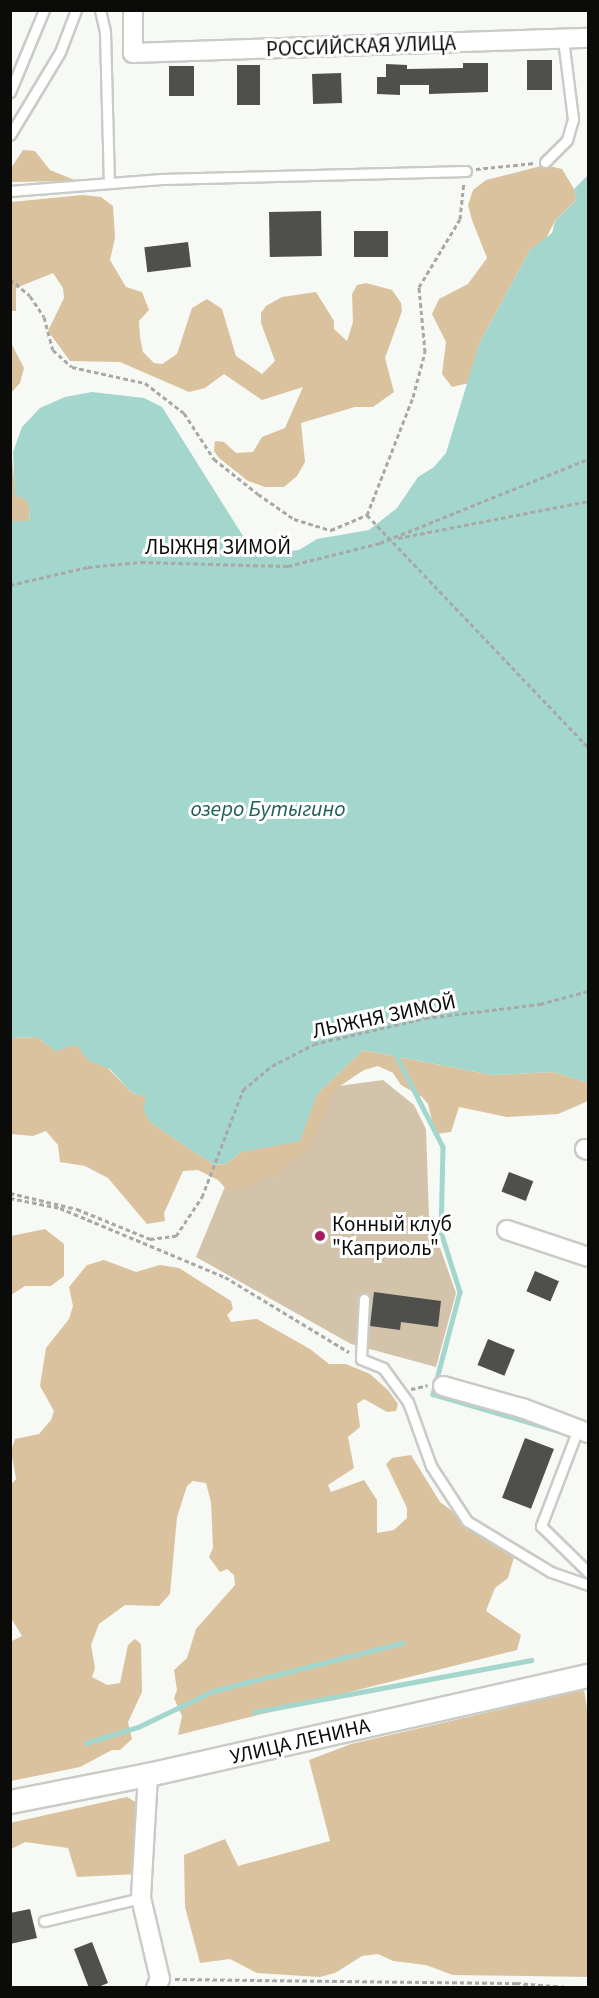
<!DOCTYPE html>
<html>
<head>
<meta charset="utf-8">
<style>
  body { margin:0 }
  #map { position:relative; width:599px; height:1998px; overflow:hidden; background:#f7f9f5; font-family:"Source Sans 3",sans-serif }
  div>[style] { position:absolute }
  [style*='--x'] { left:calc(var(--x)*1px); top:calc(var(--y)*1px); width:calc(var(--w)*1px); rotate:calc(var(--a)*1deg) }
  .green>* { inset:0; background:#d4c3ab }
  .forest>* { inset:0; background:#dac29e }
  .water>* { inset:0; background:#a3d6cc }
  .stream>* { height:4.5px; margin:-2.25px; padding:0 2.25px; transform-origin:2.25px; border-radius:2.25px; background:#a3d6cc }
  .building>* { inset:0; background:#4f4f4b; transform-origin:0 0 }
  .path>* { height:3px; margin-top:-1.5px; transform-origin:0; background:repeating-linear-gradient(90deg,#a8a9a6 0 4.5px,transparent 0 7.5px) }
  .roads { filter:drop-shadow(2px 0 #c9cbc7) drop-shadow(-2px 0 #c9cbc7) drop-shadow(0 2px #c9cbc7) drop-shadow(0 -2px #c9cbc7) }
  .service>* { height:9px; margin:-4.5px; padding:0 4.5px; transform-origin:4.5px; border-radius:4.5px; background:#fff }
  .minor>* { height:18px; margin:-9px; padding:0 9px; transform-origin:9px; border-radius:9px; background:#fff }
  .tertiary>* { height:22px; margin:-11px; padding:0 11px; transform-origin:11px; border-radius:11px; background:#fff }
  .dots>* { width:16px; height:16px; translate:-50% -50%; box-sizing:border-box; border:3px solid #fff; border-radius:50% }
  span { translate:-50% -50%; white-space:nowrap; text-align:center; line-height:1.15; -webkit-text-stroke:6px #fff; paint-order:stroke }
  .street-label { font-size:21px; color:#0b0c0a }
  .poi-label { font-size:21px; color:#0b0c0a }
  .left { translate:0 -50%; text-align:left }
  .water-label { font-size:22px; color:#1f6157; font-style:italic }
  .frame { position:absolute; inset:0; border:12px solid #0b0c0a; pointer-events:none }
</style>
</head>
<body>
<div id="map">
  <div class="green">
    <i style="clip-path:polygon(383px 1080px,414px 1105px,426px 1129px,429px 1216px,456px 1293px,436px 1367px,351px 1344px,196px 1257px,238px 1155px,331px 1087px)"></i>
  </div>
  <div class="forest">
    <i style="clip-path:polygon(23px 150px,35px 151px,50px 170px,77px 181px,11px 182px,11px 168px)"></i>
    <i style="clip-path:polygon(545px 165px,562px 169px,574px 189px,576px 200px,555px 221px,545px 240px,530px 250px,479px 344px,469px 383px,452px 387px,442px 374px,446px 342px,432px 314px,439px 299px,468px 284px,487px 258px,472px 220px,468px 205px,473px 190px,486px 180px)"></i>
    <i style="clip-path:polygon(83px 195px,101px 197px,113px 206px,115px 238px,110px 260px,126px 287px,142px 292px,149px 310px,139px 321px,140px 337px,143px 352px,154px 363px,162px 364px,177px 354px,192px 308px,207px 299px,222px 309px,236px 356px,262px 374px,275px 361px,261px 323px,261px 313px,266px 306px,282px 297px,316px 292px,334px 321px,334px 329px,347px 341px,353px 322px,352px 294px,357px 285px,366px 283px,392px 290px,401px 303px,402px 311px,385px 358px,394px 392px,373px 407px,355px 407px,301px 423px,305px 462px,297px 476px,284px 487px,265px 487px,248px 481px,219px 458px,214px 451px,215px 441px,224px 442px,236px 453px,253px 452px,262px 437px,285px 428px,303px 387px,262px 400px,224px 374px,205px 388px,189px 392px,120px 362px,70px 361px,48px 331px,64px 298px,63px 288px,53px 273px,16px 288px,16px 311px,11px 311px,11px 202px)"></i>
    <i style="clip-path:polygon(10px 341px,24px 368px,20px 383px,11px 393px)"></i>
    <i style="clip-path:polygon(11px 450px,16px 496px,26px 499px,30px 508px,29px 521px,11px 522px,11px 551px)"></i>
    <i style="clip-path:polygon(37px 1037px,43px 1042px,76px 1045px,86px 1057px,103px 1063px,132px 1093px,146px 1097px,151px 1123px,214px 1165px,226px 1164px,241px 1152px,299px 1141px,317px 1094px,363px 1050px,492px 1075px,554px 1072px,588px 1083px,588px 1101px,558px 1114px,507px 1117px,459px 1107px,451px 1132px,435px 1134px,428px 1104px,422px 1097px,401px 1085px,393px 1073px,378px 1066px,364px 1070px,334px 1090px,318px 1131px,302px 1155px,285px 1166px,280px 1176px,266px 1177px,250px 1187px,227px 1190px,218px 1180px,198px 1170px,183px 1171px,164px 1213px,165px 1221px,147px 1224px,108px 1178px,85px 1166px,60px 1162px,58px 1145px,46px 1131px,33px 1136px,11px 1134px,11px 1038px)"></i>
    <i style="clip-path:polygon(45px 1229px,64px 1244px,64px 1276px,51px 1286px,25px 1286px,11px 1295px,11px 1236px)"></i>
    <i style="clip-path:polygon(104px 1260px,136px 1272px,160px 1265px,179px 1268px,231px 1301px,233px 1309px,227px 1315px,231px 1322px,257px 1319px,310px 1349px,329px 1364px,346px 1364px,370px 1374px,388px 1390px,398px 1404px,396px 1411px,387px 1412px,364px 1399px,357px 1404px,360px 1427px,348px 1437px,354px 1468px,328px 1485px,331px 1492px,364px 1480px,377px 1500px,377px 1533px,394px 1530px,407px 1518px,407px 1508px,386px 1464px,392px 1458px,411px 1455px,440px 1502px,514px 1557px,508px 1578px,495px 1588px,486px 1611px,521px 1635px,517px 1650px,178px 1735px,182px 1716px,174px 1698px,177px 1690px,174px 1670px,187px 1658px,196px 1629px,235px 1585px,234px 1575px,227px 1569px,220px 1572px,209px 1557px,213px 1548px,211px 1502px,206px 1483px,193px 1481px,187px 1486px,177px 1517px,170px 1594px,159px 1606px,125px 1605px,99px 1624px,91px 1645px,95px 1668px,92px 1677px,107px 1685px,120px 1683px,128px 1645px,135px 1639px,141px 1644px,142px 1692px,128px 1722px,132px 1739px,120px 1750px,112px 1750px,80px 1767px,11px 1781px,10px 1642px,22px 1636px,11px 1618px,10px 1486px,16px 1479px,11px 1451px,15px 1439px,39px 1434px,51px 1420px,54px 1411px,40px 1386px,46px 1348px,69px 1319px,73px 1306px,69px 1287px,87px 1265px)"></i>
    <i style="clip-path:polygon(584px 1690px,588px 1714px,588px 1977px,453px 1975px,426px 1965px,393px 1961px,378px 1954px,362px 1956px,335px 1973px,320px 1977px,257px 1973px,230px 1959px,200px 1963px,185px 1907px,184px 1855px,225px 1839px,238px 1866px,330px 1841px,309px 1760px,351px 1744px)"></i>
    <i style="clip-path:polygon(127px 1797px,139px 1804px,138px 1874px,77px 1877px,68px 1848px,25px 1842px,11px 1849px,10px 1823px)"></i>
  </div>
  <div class="water">
    <i style="clip-path:polygon(588px 175px,588px 1083px,554px 1072px,492px 1075px,363px 1050px,317px 1094px,300px 1141px,241px 1152px,226px 1164px,214px 1165px,151px 1123px,143px 1110px,146px 1097px,132px 1093px,110px 1069px,89px 1061px,76px 1045px,55px 1051px,37px 1037px,11px 1038px,11px 521px,29px 521px,30px 509px,26px 499px,15px 496px,13px 452px,22px 427px,40px 408px,65px 397px,92px 392px,144px 398px,162px 407px,243px 536px,272px 553px,299px 550px,317px 539px,369px 530px,397px 508px,418px 477px,434px 467px,446px 453px,479px 344px,530px 250px,552px 233px,555px 221px,576px 200px,574px 189px)"></i>
  </div>
  <div class="stream">
    <i style="--x:397;--y:1057;--w:101;--a:62.9"></i>
    <i style="--x:443;--y:1147;--w:85;--a:91.3"></i>
    <i style="--x:441;--y:1232;--w:63;--a:72.4"></i>
    <i style="--x:460;--y:1292;--w:106;--a:104.8"></i>
    <i style="--x:433;--y:1394;--w:124;--a:16.4"></i>
    <i style="--x:254;--y:1712;--w:282;--a:-10.6"></i>
    <i style="--x:86;--y:1743;--w:54;--a:-17.1"></i>
    <i style="--x:138;--y:1727;--w:83;--a:-25.6"></i>
    <i style="--x:213;--y:1691;--w:195;--a:-14.3"></i>
  </div>
  <div class="building">
    <i style="left:527px;top:60px;width:25px;height:30px"></i>
    <i style="clip-path:polygon(463px 63px,488px 63px,488px 92px,429px 94px,429px 85px,400px 85px,400px 95px,377px 94px,377px 77px,386px 77px,386px 64px,407px 65px,407px 69px,463px 68px)"></i>
    <i style="left:237px;top:65px;width:23px;height:40px"></i>
    <i style="left:169px;top:66px;width:25px;height:30px"></i>
    <i style="left:341px;top:73px;width:30px;height:29px;rotate:88deg"></i>
    <i style="left:321px;top:211px;width:45px;height:52px;rotate:89deg"></i>
    <i style="left:388px;top:231px;width:26px;height:34px;rotate:90deg"></i>
    <i style="left:188px;top:242px;width:25px;height:44px;rotate:83deg"></i>
    <i style="left:509px;top:1172px;width:26px;height:21px;rotate:21deg"></i>
    <i style="left:535px;top:1271px;width:26px;height:22px;rotate:23deg"></i>
    <i style="clip-path:polygon(374px 1292px,441px 1301px,438px 1327px,401px 1322px,400px 1330px,370px 1326px)"></i>
    <i style="left:488px;top:1339px;width:29px;height:28px;rotate:22deg"></i>
    <i style="left:525px;top:1438px;width:31px;height:64px;rotate:21deg"></i>
    <i style="clip-path:polygon(30px 1909px,37px 1938px,10px 1944px,10px 1913px)"></i>
    <i style="clip-path:polygon(92px 1942px,108px 1983px,96px 1988px,89px 1988px,74px 1949px)"></i>
  </div>
  <div class="path">
    <i style="--x:476;--y:169;--w:59;--a:-5.8"></i>
    <i style="--x:10;--y:279;--w:26;--a:40"></i>
    <i style="--x:30;--y:296;--w:25;--a:56"></i>
    <i style="--x:44;--y:317;--w:34;--a:75"></i>
    <i style="--x:53;--y:350;--w:25;--a:42"></i>
    <i style="--x:72;--y:367;--w:75;--a:12.4"></i>
    <i style="--x:145;--y:383;--w:49;--a:37.6"></i>
    <i style="--x:184;--y:413;--w:55;--a:56.9"></i>
    <i style="--x:214;--y:459;--w:56;--a:38.5"></i>
    <i style="--x:258;--y:494;--w:44;--a:34.8"></i>
    <i style="--x:294;--y:519;--w:39;--a:17"></i>
    <i style="--x:331;--y:530;--w:39;--a:-23"></i>
    <i style="--x:367;--y:515;--w:127;--a:-68.7"></i>
    <i style="--x:413;--y:397;--w:47;--a:-75.1"></i>
    <i style="--x:425;--y:352;--w:65;--a:-95.3"></i>
    <i style="--x:419;--y:287;--w:79;--a:-58.9"></i>
    <i style="--x:460;--y:219;--w:37;--a:-84"></i>
    <i style="--x:367;--y:515;--w:320;--a:46.4"></i>
    <i style="--x:398;--y:538;--w:194;--a:-11"></i>
    <i style="--x:10;--y:585;--w:80;--a:-13"></i>
    <i style="--x:88;--y:567;--w:53;--a:-5.4"></i>
    <i style="--x:141;--y:562;--w:147;--a:1.6"></i>
    <i style="--x:288;--y:566;--w:95;--a:-14"></i>
    <i style="--x:380;--y:543;--w:224;--a:-22"></i>
    <i style="--x:10;--y:1193;--w:69;--a:13.4"></i>
    <i style="--x:77;--y:1209;--w:79;--a:22.3"></i>
    <i style="--x:150;--y:1239;--w:26;--a:-7"></i>
    <i style="--x:176;--y:1236;--w:47;--a:-56.3"></i>
    <i style="--x:202;--y:1197;--w:115;--a:-69"></i>
    <i style="--x:243;--y:1090;--w:38;--a:-40"></i>
    <i style="--x:272;--y:1066;--w:47;--a:-27.6"></i>
    <i style="--x:314;--y:1044;--w:114;--a:-13.2"></i>
    <i style="--x:425;--y:1018;--w:116;--a:-6.9"></i>
    <i style="--x:540;--y:1004;--w:50;--a:-15.2"></i>
    <i style="--x:10;--y:1198;--w:51;--a:11.3"></i>
    <i style="--x:60;--y:1208;--w:179;--a:22.7"></i>
    <i style="--x:225;--y:1277;--w:145;--a:31.2"></i>
    <i style="--x:411;--y:1389;--w:17;--a:-13"></i>
    <i style="--x:175;--y:1979;--w:341;--a:0.7"></i>
    <i style="--x:516;--y:1983;--w:65;--a:4.4"></i>
  </div>
  <div class="roads">
    <div class="service">
      <i style="--x:100;--y:10;--w:23;--a:77"></i>
      <i style="--x:105;--y:32;--w:150;--a:88.5"></i>
      <i style="--x:10;--y:92;--w:89;--a:-67.5"></i>
      <i style="--x:10;--y:135;--w:97;--a:-58.9"></i>
      <i style="--x:60;--y:52;--w:45;--a:-69.1"></i>
      <i style="--x:545;--y:162;--w:31;--a:-45"></i>
      <i style="--x:567;--y:140;--w:22;--a:-74"></i>
      <i style="--x:573;--y:119;--w:81;--a:-97.1"></i>
      <i style="--x:10;--y:191;--w:152;--a:-4.5"></i>
      <i style="--x:162;--y:179;--w:304;--a:-1.5"></i>
      <i style="--x:364;--y:1299;--w:60;--a:92.9"></i>
      <i style="--x:361;--y:1359;--w:24;--a:22"></i>
      <i style="--x:383;--y:1368;--w:42;--a:53.7"></i>
      <i style="--x:408;--y:1402;--w:68;--a:70.2"></i>
      <i style="--x:431;--y:1466;--w:66;--a:56.8"></i>
      <i style="--x:467;--y:1521;--w:98;--a:31.3"></i>
      <i style="--x:551;--y:1572;--w:39;--a:19"></i>
      <i style="--x:578;--y:1429;--w:104;--a:110.9"></i>
      <i style="--x:541;--y:1526;--w:66;--a:44.4"></i>
      <i style="--x:44;--y:1921;--w:100;--a:-13.3"></i>
    </div>
    <div class="minor">
      <i style="--x:133;--y:10;--w:43;--a:90"></i>
      <i style="--x:133;--y:53;--w:455;--a:-1.9"></i>
      <i style="--x:585;--y:1149;--w:3;--a:18"></i>
      <i style="--x:507;--y:1230;--w:85;--a:18.4"></i>
      <i style="--x:443;--y:1386;--w:82;--a:15.6"></i>
      <i style="--x:522;--y:1408;--w:71;--a:20.7"></i>
      <i style="--x:148;--y:1775;--w:123;--a:93.3"></i>
      <i style="--x:141;--y:1898;--w:83;--a:76.8"></i>
      <i style="--x:160;--y:1979;--w:10;--a:114"></i>
    </div>
    <div class="tertiary">
      <i style="--x:10;--y:1802;--w:141;--a:-11.1"></i>
      <i style="--x:148;--y:1775;--w:451;--a:-12.7"></i>
    </div>
  </div>
  <div class="dots">
    <i style="left:320px;top:1236px;background:#a81c5f"></i>
  </div>
  <div class="street-label">
    <span style="left:361px;top:46px;rotate:-2deg">РОССИЙСКАЯ УЛИЦА</span>
    <span style="left:218px;top:547px">ЛЫЖНЯ ЗИМОЙ</span>
    <span style="left:384px;top:1016px;rotate:-12deg">ЛЫЖНЯ ЗИМОЙ</span>
    <span style="left:300px;top:1741px;rotate:-13deg">УЛИЦА ЛЕНИНА</span>
  </div>
  <div class="poi-label">
    <span class="left" style="left:332px;top:1236px">Конный клуб<br>"Каприоль"</span>
  </div>
  <div class="water-label">
    <span style="left:268px;top:810px">озеро Бутыгино</span>
  </div>
  <div class="frame"></div>
</div>
</body>
</html>
